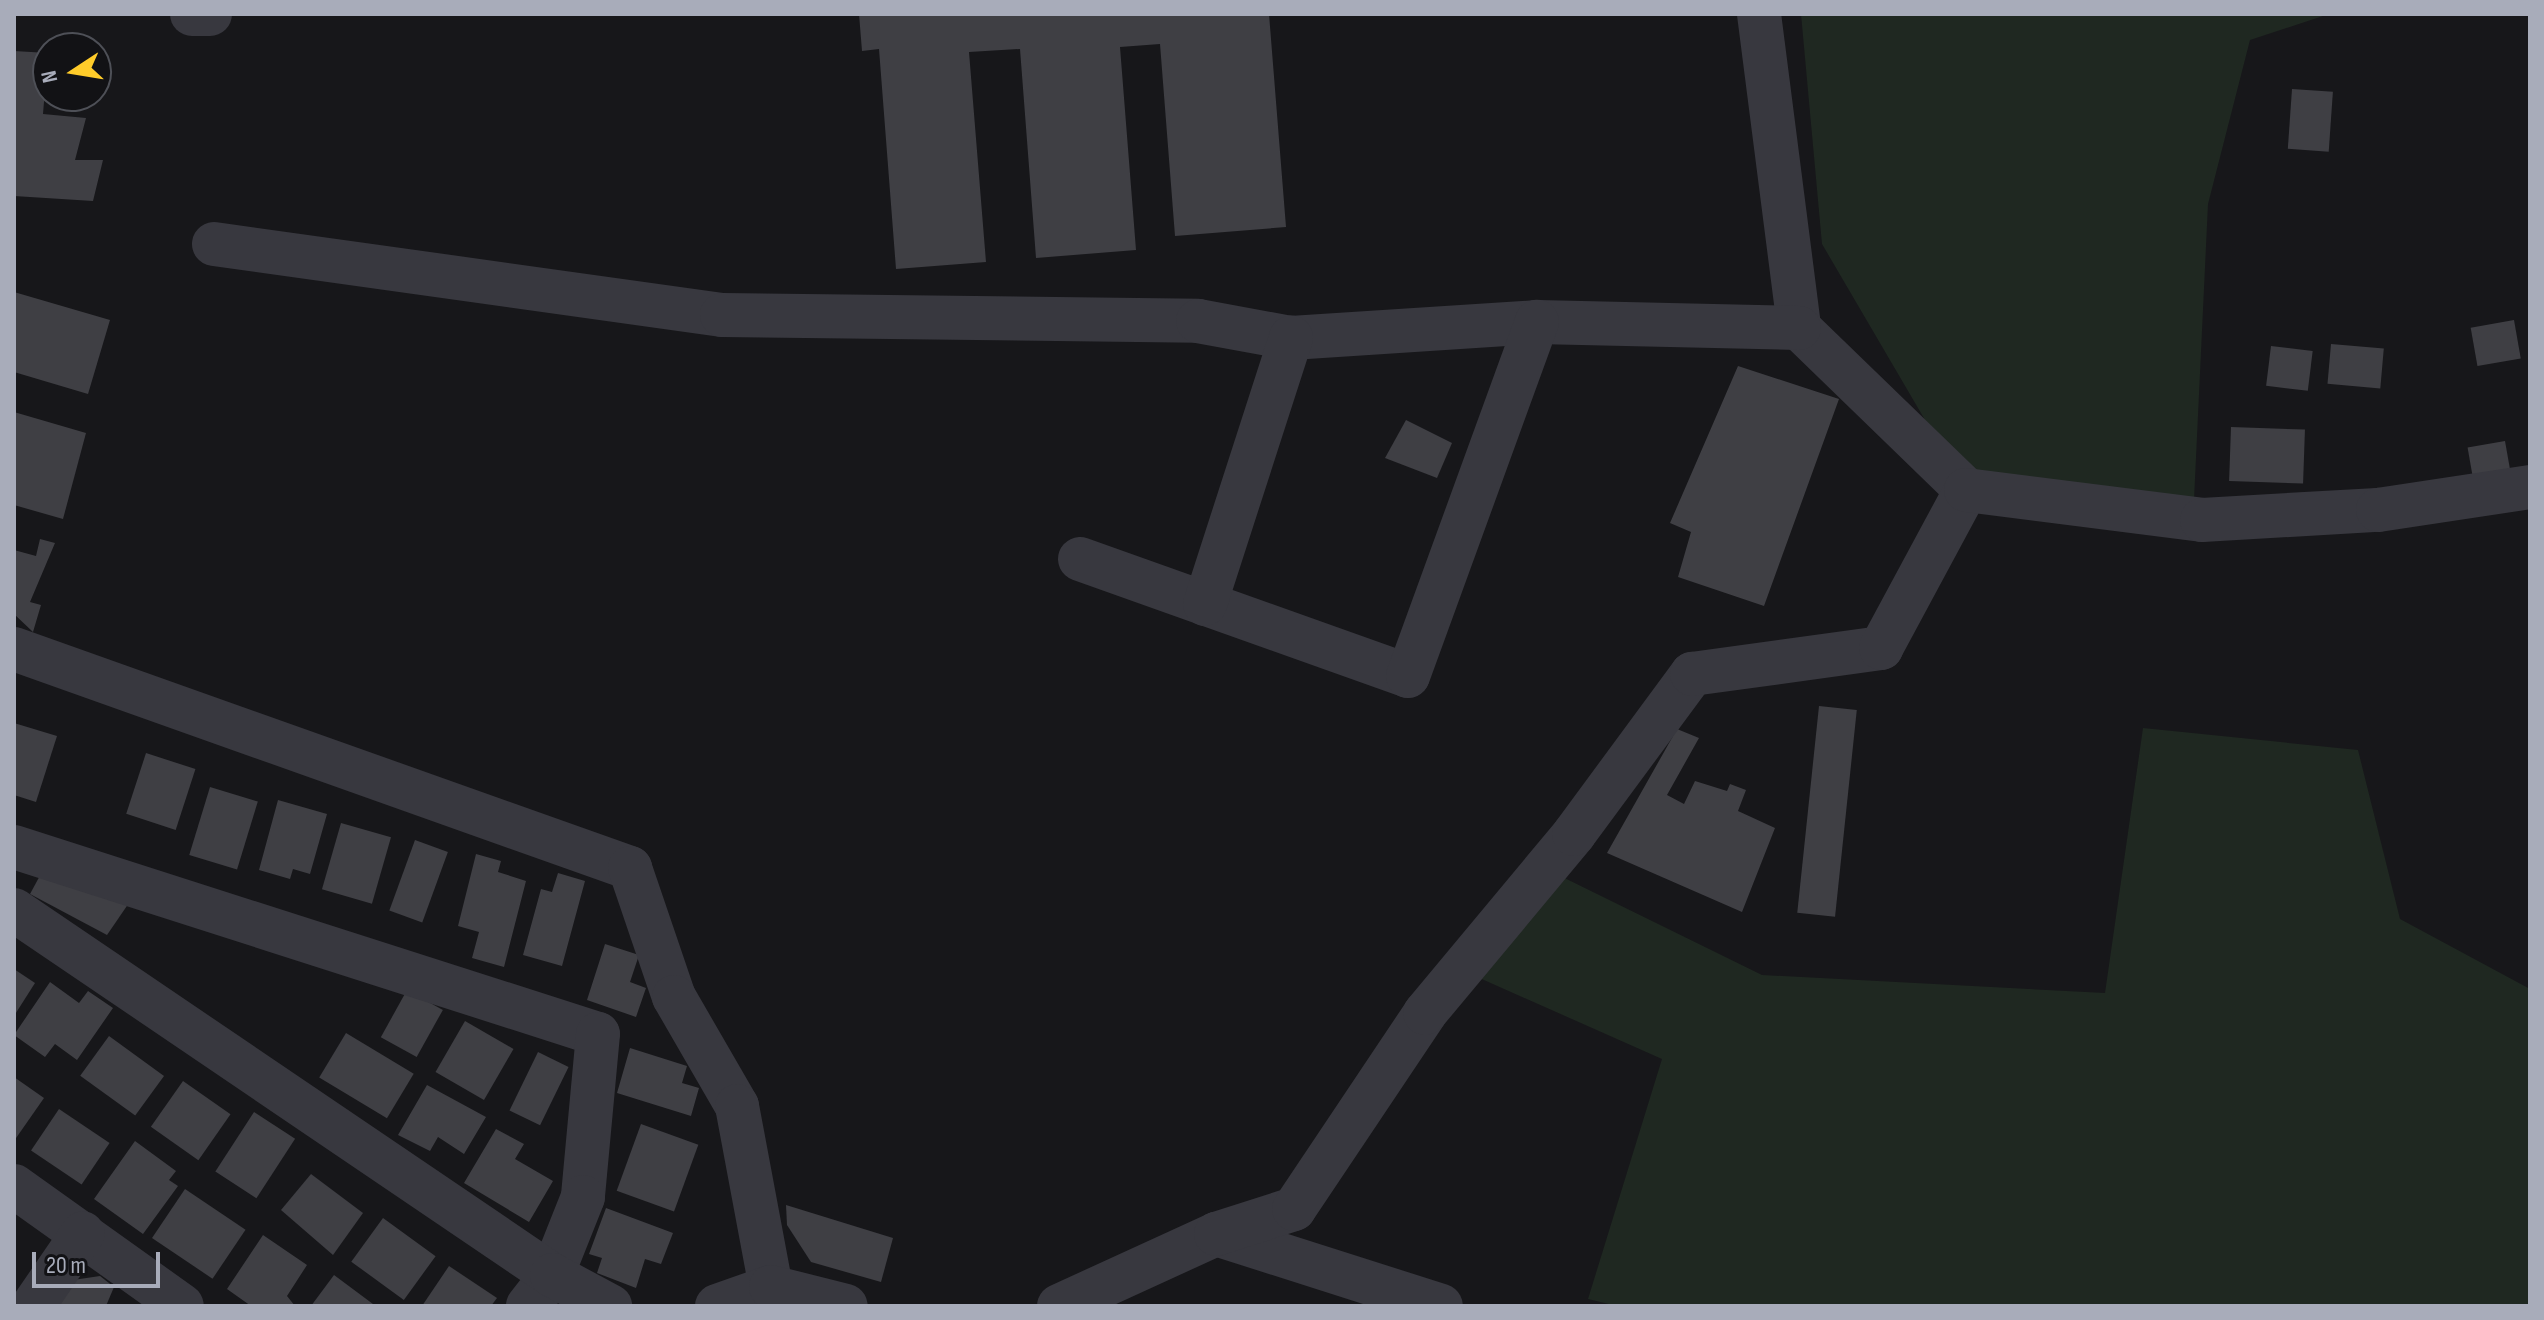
<!DOCTYPE html>
<html>
<head>
<meta charset="utf-8">
<style>
  body { margin:0 }
  #map { position:relative; width:2544px; height:1320px; overflow:hidden; background:#17171a; font-family:"Sofia Sans Condensed",sans-serif }
  div>[style] { position:absolute }
  [style*='--x'] { left:calc(var(--x)*1px); top:calc(var(--y)*1px); width:calc(var(--w)*1px); rotate:calc(var(--a)*1deg) }
  .green>* { inset:0; background:#1f2821 }
  .building>* { inset:0; background:#3f3f44; transform-origin:0 0 }
  .minor>* { height:44px; margin:-22px; padding:0 22px; transform-origin:22px; border-radius:22px; background:#38383f }
  span { translate:-50% -50%; white-space:nowrap; text-align:center; line-height:1.15; -webkit-text-stroke:8px #121215; paint-order:stroke }
  .frame { position:absolute; inset:0; border:16px solid #a8acba; pointer-events:none }
  .north { position:absolute; left:32px; top:32px; width:80px; height:80px; box-sizing:border-box; background:#121215; border:2px solid #4e5057; border-radius:50%; rotate:258deg; font-size:22px; font-weight:700; line-height:32px; text-align:center; color:#a8acba }
  .north::after { content:''; display:block; margin:auto; width:28px; height:36px; background:#ffcc2a; clip-path:polygon(50% 0,100% 100%,50% 72%,0 100%) }
  .scale { position:absolute; left:32px; top:1252px; width:128px; height:36px; box-sizing:border-box; border:4px solid #a8acba; border-top:0; padding-left:10px; font-size:24px; line-height:28px; white-space:nowrap; color:#a8acba; -webkit-text-stroke:6px #121215; paint-order:stroke }
</style>
</head>
<body>
<div id="map">
  <div class="green">
    <i style="clip-path:polygon(1801px 14px,2329px 14px,2250px 40px,2208px 204px,2194px 500px,1966px 490px,1822px 244px)"></i>
    <i style="clip-path:polygon(2143px 728px,2358px 750px,2400px 919px,2530px 989px,2530px 1306px,1617px 1306px,1588px 1299px,1662px 1059px,1457px 968px,1538px 865px,1762px 975px,2105px 993px)"></i>
  </div>
  <div class="building">
    <i style="clip-path:polygon(859px 14px,1269px 14px,1286px 227px,1175px 236px,1160px 44px,1120px 47px,1136px 250px,1036px 258px,1020px 49px,969px 52px,986px 262px,896px 269px,879px 49px,862px 51px)"></i>
    <i style="clip-path:polygon(14px 51px,48px 53px,43px 114px,86px 118px,75px 160px,103px 160px,93px 201px,14px 196px)"></i>
    <i style="left:2292px;top:89px;width:41px;height:60px;rotate:4deg"></i>
    <i style="clip-path:polygon(14px 292px,110px 320px,88px 394px,14px 372px)"></i>
    <i style="left:2514px;top:320px;width:39px;height:44px;rotate:80deg"></i>
    <i style="left:2331px;top:344px;width:53px;height:40px;rotate:5deg"></i>
    <i style="left:2271px;top:346px;width:42px;height:40px;rotate:7deg"></i>
    <i style="clip-path:polygon(1738px 366px,1839px 399px,1764px 606px,1678px 577px,1691px 532px,1670px 523px)"></i>
    <i style="clip-path:polygon(14px 412px,86px 433px,63px 519px,14px 505px)"></i>
    <i style="clip-path:polygon(1406px 420px,1452px 443px,1437px 478px,1385px 458px)"></i>
    <i style="left:2231px;top:427px;width:74px;height:54px;rotate:2deg"></i>
    <i style="left:2505px;top:441px;width:29px;height:38px;rotate:80deg"></i>
    <i style="clip-path:polygon(40px 539px,55px 543px,30px 602px,41px 605px,33px 632px,14px 614px,14px 550px,36px 556px)"></i>
    <i style="left:1819px;top:706px;width:38px;height:208px;rotate:6deg"></i>
    <i style="clip-path:polygon(14px 723px,57px 736px,36px 802px,14px 795px)"></i>
    <i style="clip-path:polygon(1677px 729px,1699px 738px,1667px 795px,1684px 804px,1695px 781px,1727px 791px,1730px 784px,1746px 790px,1738px 811px,1775px 828px,1742px 912px,1607px 853px)"></i>
    <i style="left:146px;top:753px;width:52px;height:64px;rotate:18deg"></i>
    <i style="left:210px;top:787px;width:50px;height:71px;rotate:17deg"></i>
    <i style="clip-path:polygon(278px 800px,327px 814px,310px 874px,293px 869px,290px 879px,259px 870px)"></i>
    <i style="left:341px;top:823px;width:52px;height:69px;rotate:16deg"></i>
    <i style="left:415px;top:840px;width:35px;height:75px;rotate:20deg"></i>
    <i style="clip-path:polygon(476px 854px,501px 861px,498px 872px,526px 881px,504px 967px,472px 958px,479px 932px,458px 926px)"></i>
    <i style="clip-path:polygon(43px 870px,131px 900px,107px 935px,30px 894px)"></i>
    <i style="clip-path:polygon(558px 873px,585px 881px,562px 966px,523px 955px,541px 889px,552px 892px)"></i>
    <i style="clip-path:polygon(605px 944px,639px 955px,630px 982px,646px 988px,636px 1017px,587px 1000px)"></i>
    <i style="clip-path:polygon(14px 969px,35px 983px,14px 1016px)"></i>
    <i style="clip-path:polygon(50px 982px,79px 1003px,88px 991px,113px 1008px,77px 1060px,55px 1044px,45px 1057px,14px 1035px)"></i>
    <i style="left:407px;top:990px;width:41px;height:54px;rotate:29deg"></i>
    <i style="left:465px;top:1021px;width:56px;height:59px;rotate:30deg"></i>
    <i style="left:346px;top:1033px;width:79px;height:52px;rotate:31deg"></i>
    <i style="left:109px;top:1036px;width:68px;height:49px;rotate:36deg"></i>
    <i style="clip-path:polygon(630px 1048px,687px 1066px,682px 1083px,699px 1088px,691px 1116px,617px 1093px)"></i>
    <i style="left:538px;top:1052px;width:34px;height:65px;rotate:26deg"></i>
    <i style="clip-path:polygon(14px 1077px,44px 1098px,14px 1141px)"></i>
    <i style="left:183px;top:1081px;width:58px;height:56px;rotate:35deg"></i>
    <i style="clip-path:polygon(427px 1085px,486px 1117px,464px 1154px,438px 1137px,430px 1151px,398px 1135px)"></i>
    <i style="left:59px;top:1109px;width:61px;height:50px;rotate:34deg"></i>
    <i style="left:254px;top:1112px;width:49px;height:71px;rotate:33deg"></i>
    <i style="left:641px;top:1124px;width:61px;height:71px;rotate:20deg"></i>
    <i style="clip-path:polygon(496px 1129px,524px 1144px,515px 1159px,553px 1181px,529px 1222px,464px 1183px)"></i>
    <i style="clip-path:polygon(135px 1141px,176px 1171px,169px 1180px,178px 1186px,143px 1234px,94px 1199px)"></i>
    <i style="clip-path:polygon(311px 1174px,363px 1213px,333px 1255px,281px 1210px)"></i>
    <i style="left:185px;top:1189px;width:73px;height:59px;rotate:34deg"></i>
    <i style="clip-path:polygon(786px 1205px,893px 1238px,881px 1282px,811px 1262px,787px 1225px)"></i>
    <i style="clip-path:polygon(606px 1208px,673px 1233px,661px 1264px,645px 1259px,636px 1288px,597px 1273px,602px 1258px,589px 1254px)"></i>
    <i style="left:383px;top:1218px;width:65px;height:54px;rotate:36deg"></i>
    <i style="clip-path:polygon(263px 1235px,307px 1265px,287px 1296px,295px 1306px,251px 1306px,227px 1289px)"></i>
    <i style="clip-path:polygon(449px 1266px,497px 1298px,491px 1306px,422px 1306px)"></i>
    <i style="clip-path:polygon(334px 1275px,373px 1304px,372px 1306px,311px 1306px)"></i>
    <i style="clip-path:polygon(100px 1276px,114px 1287px,106px 1306px,55px 1306px,73px 1280px)"></i>
  </div>
  <div class="minor">
    <i style="--x:192;--y:14;--w:18;--a:0"></i>
    <i style="--x:1759;--y:14;--w:317;--a:82.7"></i>
    <i style="--x:1799;--y:328;--w:233;--a:44.1"></i>
    <i style="--x:214;--y:244;--w:513;--a:7.96"></i>
    <i style="--x:722;--y:315;--w:476;--a:0.7"></i>
    <i style="--x:1198;--y:321;--w:95;--a:10.4"></i>
    <i style="--x:1291;--y:338;--w:247;--a:-3.7"></i>
    <i style="--x:1537;--y:322;--w:262;--a:1.3"></i>
    <i style="--x:1080;--y:559;--w:348;--a:19.6"></i>
    <i style="--x:1408;--y:676;--w:377;--a:-70"></i>
    <i style="--x:1205;--y:604;--w:280;--a:-72.1"></i>
    <i style="--x:14;--y:649;--w:654;--a:19.57"></i>
    <i style="--x:630;--y:868;--w:136;--a:71.2"></i>
    <i style="--x:674;--y:997;--w:126;--a:60"></i>
    <i style="--x:737;--y:1106;--w:184;--a:79.4"></i>
    <i style="--x:14;--y:847;--w:613;--a:17.76"></i>
    <i style="--x:598;--y:1034;--w:164;--a:95.3"></i>
    <i style="--x:583;--y:1197;--w:84;--a:111.7"></i>
    <i style="--x:552;--y:1275;--w:39;--a:128"></i>
    <i style="--x:14;--y:910;--w:650;--a:34.15"></i>
    <i style="--x:552;--y:1275;--w:66;--a:28.1"></i>
    <i style="--x:14;--y:1186;--w:206;--a:35.5"></i>
    <i style="--x:1216;--y:1234;--w:236;--a:17.7"></i>
    <i style="--x:33;--y:1306;--w:88;--a:-55.6"></i>
    <i style="--x:717;--y:1306;--w:57;--a:-19.4"></i>
    <i style="--x:771;--y:1287;--w:77;--a:14.2"></i>
    <i style="--x:1059;--y:1306;--w:173;--a:-24.6"></i>
    <i style="--x:1216;--y:1234;--w:82;--a:-17.8"></i>
    <i style="--x:1294;--y:1209;--w:236;--a:-56.2"></i>
    <i style="--x:1425;--y:1013;--w:233;--a:-50.2"></i>
    <i style="--x:1574;--y:834;--w:199;--a:-53.6"></i>
    <i style="--x:1692;--y:674;--w:191;--a:-7.8"></i>
    <i style="--x:1881;--y:648;--w:179;--a:-61.7"></i>
    <i style="--x:1966;--y:490;--w:238;--a:7.2"></i>
    <i style="--x:2202;--y:520;--w:176;--a:-3.3"></i>
    <i style="--x:2378;--y:510;--w:154;--a:-8.6"></i>
  </div>
  <div class="frame"></div>
  <div class="north">N</div>
  <div class="scale">20 m</div>
</div>
</body>
</html>
